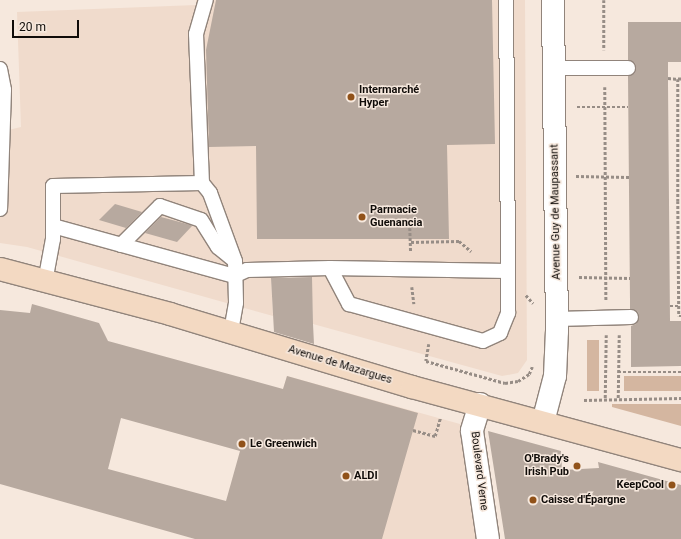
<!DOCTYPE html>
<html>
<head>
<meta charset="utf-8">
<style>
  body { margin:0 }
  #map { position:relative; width:681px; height:539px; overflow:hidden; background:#f6e8dd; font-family:Roboto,sans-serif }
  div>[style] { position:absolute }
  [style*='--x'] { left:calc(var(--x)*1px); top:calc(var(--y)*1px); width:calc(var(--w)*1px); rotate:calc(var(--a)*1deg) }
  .built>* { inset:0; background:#f0dbcc }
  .green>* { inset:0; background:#d4b6a0; transform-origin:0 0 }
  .building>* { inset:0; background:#b7a99f }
  .path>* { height:2.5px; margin-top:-1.25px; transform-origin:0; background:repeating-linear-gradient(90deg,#978d86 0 3px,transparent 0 5px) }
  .roads { filter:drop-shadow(1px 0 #91847b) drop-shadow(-1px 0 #91847b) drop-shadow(0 1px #91847b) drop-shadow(0 -1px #91847b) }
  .lane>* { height:14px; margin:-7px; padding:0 7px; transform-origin:7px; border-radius:7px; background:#fff }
  .street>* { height:22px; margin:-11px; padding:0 11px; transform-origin:11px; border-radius:11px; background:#fff }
  .secondary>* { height:22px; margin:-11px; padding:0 11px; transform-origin:11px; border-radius:11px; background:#f3d9c2 }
  .dots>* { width:11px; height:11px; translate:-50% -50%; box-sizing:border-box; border:2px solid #f6e8dd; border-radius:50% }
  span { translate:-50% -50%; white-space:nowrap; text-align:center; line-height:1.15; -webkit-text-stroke:3px #f6e8dd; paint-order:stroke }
  .poi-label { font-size:11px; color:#100c09; font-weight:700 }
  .left { translate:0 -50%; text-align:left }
  .right { translate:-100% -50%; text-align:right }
  .street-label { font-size:11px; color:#100c09 }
  .scale { position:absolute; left:12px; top:20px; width:67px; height:18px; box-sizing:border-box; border:2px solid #100c09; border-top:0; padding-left:5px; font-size:12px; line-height:14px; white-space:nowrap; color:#100c09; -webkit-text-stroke:3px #f6e8dd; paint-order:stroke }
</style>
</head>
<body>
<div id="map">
  <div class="built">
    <i style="clip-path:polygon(196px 0,525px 0,527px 360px,518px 373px,502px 376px,313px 324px,311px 275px,271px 277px,273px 316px,27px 247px,0 243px,0 132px,21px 127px,17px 12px,196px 5px)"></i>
    <i style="clip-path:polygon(287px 376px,460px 424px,478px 539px,239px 539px)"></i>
  </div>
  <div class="green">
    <i style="left:587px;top:340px;width:12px;height:51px"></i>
    <i style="left:681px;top:376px;width:15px;height:57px;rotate:90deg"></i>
    <i style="clip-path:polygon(612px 404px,681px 404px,681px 426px,612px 407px)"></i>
  </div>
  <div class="building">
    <i style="clip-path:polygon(216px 0,492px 0,495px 144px,447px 145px,449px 239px,257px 239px,256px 146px,209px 147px,206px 50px)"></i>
    <i style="clip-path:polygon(628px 22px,681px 22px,681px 62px,668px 62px,668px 83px,670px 321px,681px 321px,681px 366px,631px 367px,631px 326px,636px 324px,639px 317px,638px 312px,630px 309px,630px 302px,628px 76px,635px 73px,636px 68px,635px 63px,628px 60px)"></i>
    <i style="clip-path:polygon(115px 204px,142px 212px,126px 228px,99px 220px)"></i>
    <i style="clip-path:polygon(161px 217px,191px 225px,192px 226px,177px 242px,145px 233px)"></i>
    <i style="clip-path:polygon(312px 277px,313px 324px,314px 344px,274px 332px,271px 278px)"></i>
    <i style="clip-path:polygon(evenodd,32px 304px,99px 323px,108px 341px,283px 389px,287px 376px,418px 413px,382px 539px,195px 539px,0 484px,0 310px,30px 313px,32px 304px,121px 418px,240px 451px,226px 501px,108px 469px,121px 418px)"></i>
    <i style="clip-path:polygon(488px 431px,561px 451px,562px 470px,599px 468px,598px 462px,681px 485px,681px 539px,505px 539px)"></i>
  </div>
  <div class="path">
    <i style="--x:604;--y:0;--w:50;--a:90"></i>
    <i style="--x:668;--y:78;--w:10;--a:6"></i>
    <i style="--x:681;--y:79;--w:3;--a:180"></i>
    <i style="--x:678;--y:79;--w:122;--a:90"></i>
    <i style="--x:678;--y:201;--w:115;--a:89.5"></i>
    <i style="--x:679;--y:316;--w:2;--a:0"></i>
    <i style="--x:605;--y:87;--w:213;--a:89.7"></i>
    <i style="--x:577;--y:107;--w:51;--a:0"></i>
    <i style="--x:576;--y:176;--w:53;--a:1.1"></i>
    <i style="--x:410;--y:228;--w:24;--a:88"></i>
    <i style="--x:411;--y:242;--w:48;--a:-1.2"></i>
    <i style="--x:459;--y:241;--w:16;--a:40"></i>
    <i style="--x:579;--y:277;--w:51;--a:1.1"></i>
    <i style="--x:412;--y:287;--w:17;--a:83"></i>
    <i style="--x:526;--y:295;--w:11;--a:49"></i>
    <i style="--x:670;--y:306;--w:9;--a:0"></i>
    <i style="--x:429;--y:344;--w:17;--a:100"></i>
    <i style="--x:426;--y:361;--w:82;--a:15.6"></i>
    <i style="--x:505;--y:383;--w:13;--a:-9"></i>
    <i style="--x:518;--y:381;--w:13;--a:-32"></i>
    <i style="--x:529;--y:374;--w:8;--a:-67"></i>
    <i style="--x:618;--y:372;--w:63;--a:0"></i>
    <i style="--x:605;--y:398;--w:63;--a:-89.1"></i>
    <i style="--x:618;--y:398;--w:63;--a:-89.1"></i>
    <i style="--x:584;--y:400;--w:97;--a:-1.2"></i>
    <i style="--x:413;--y:430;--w:23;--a:15"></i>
    <i style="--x:435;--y:436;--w:19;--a:-74"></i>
  </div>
  <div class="roads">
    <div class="lane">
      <i style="--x:554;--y:68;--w:74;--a:0"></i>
      <i style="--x:0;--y:69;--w:21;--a:79"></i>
      <i style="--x:4;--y:90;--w:119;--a:91.9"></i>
      <i style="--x:202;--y:183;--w:149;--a:-92.3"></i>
      <i style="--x:196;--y:34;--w:35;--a:-74"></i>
      <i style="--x:53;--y:226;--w:188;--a:15.4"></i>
      <i style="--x:234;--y:276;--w:14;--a:-25"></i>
      <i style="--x:247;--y:270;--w:83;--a:-1.4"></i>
      <i style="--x:330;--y:268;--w:178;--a:1"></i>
      <i style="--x:508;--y:271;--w:271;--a:-90.4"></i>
      <i style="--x:121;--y:245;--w:55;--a:-45"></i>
      <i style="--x:160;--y:206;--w:43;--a:18.9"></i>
      <i style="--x:201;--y:220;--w:32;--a:58"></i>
      <i style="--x:218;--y:247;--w:21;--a:39"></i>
      <i style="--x:330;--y:268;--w:41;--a:62.2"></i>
      <i style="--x:349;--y:304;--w:139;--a:15.4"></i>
      <i style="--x:483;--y:341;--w:19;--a:-25"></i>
      <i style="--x:500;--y:333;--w:22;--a:-68"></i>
      <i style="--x:508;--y:313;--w:42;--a:-90"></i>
      <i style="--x:45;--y:282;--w:44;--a:-79.5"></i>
      <i style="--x:53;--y:239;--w:53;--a:-90"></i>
      <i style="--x:53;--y:186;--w:149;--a:-1.2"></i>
      <i style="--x:202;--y:183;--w:13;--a:51"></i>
      <i style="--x:210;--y:193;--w:72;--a:69.8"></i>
      <i style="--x:235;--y:261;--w:42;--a:88.6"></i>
      <i style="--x:236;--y:303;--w:29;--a:100"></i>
      <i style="--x:557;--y:319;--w:74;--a:-1.5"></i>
    </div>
    <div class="street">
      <i style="--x:480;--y:404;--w:28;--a:107"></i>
      <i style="--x:472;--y:431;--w:109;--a:81.6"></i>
      <i style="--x:543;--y:422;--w:48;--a:-75.4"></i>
      <i style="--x:555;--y:376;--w:45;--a:-87.5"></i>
      <i style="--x:557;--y:331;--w:331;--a:-90.7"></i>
    </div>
    <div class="secondary">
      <i style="--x:0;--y:269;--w:176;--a:14.8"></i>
      <i style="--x:170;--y:314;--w:253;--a:16.8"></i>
      <i style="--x:412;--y:387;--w:279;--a:15.2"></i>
    </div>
  </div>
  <div class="dots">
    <i style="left:351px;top:97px;background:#915219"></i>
    <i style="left:362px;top:217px;background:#915219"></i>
    <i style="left:242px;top:444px;background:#915219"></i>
    <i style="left:577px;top:466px;background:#915219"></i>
    <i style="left:346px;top:476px;background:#915219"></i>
    <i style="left:672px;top:485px;background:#915219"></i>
    <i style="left:533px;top:500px;background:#915219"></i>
  </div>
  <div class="poi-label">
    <span class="left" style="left:359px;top:97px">Intermarché<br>Hyper</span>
    <span class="left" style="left:370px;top:217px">Parmacie<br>Guenancia</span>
    <span class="left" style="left:250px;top:444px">Le Greenwich</span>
    <span class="right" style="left:569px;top:466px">O'Brady's<br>Irish Pub</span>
    <span class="left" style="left:354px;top:476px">ALDI</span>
    <span class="right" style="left:664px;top:485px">KeepCool</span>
    <span class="left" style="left:541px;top:500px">Caisse d'Épargne</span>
  </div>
  <div class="street-label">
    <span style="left:556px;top:212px;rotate:-91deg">Avenue Guy de Maupassant</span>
    <span style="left:340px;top:365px;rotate:17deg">Avenue de Mazargues</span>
    <span style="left:479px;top:471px;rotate:83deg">Boulevard Verne</span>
  </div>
  <div class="scale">20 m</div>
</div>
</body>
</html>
